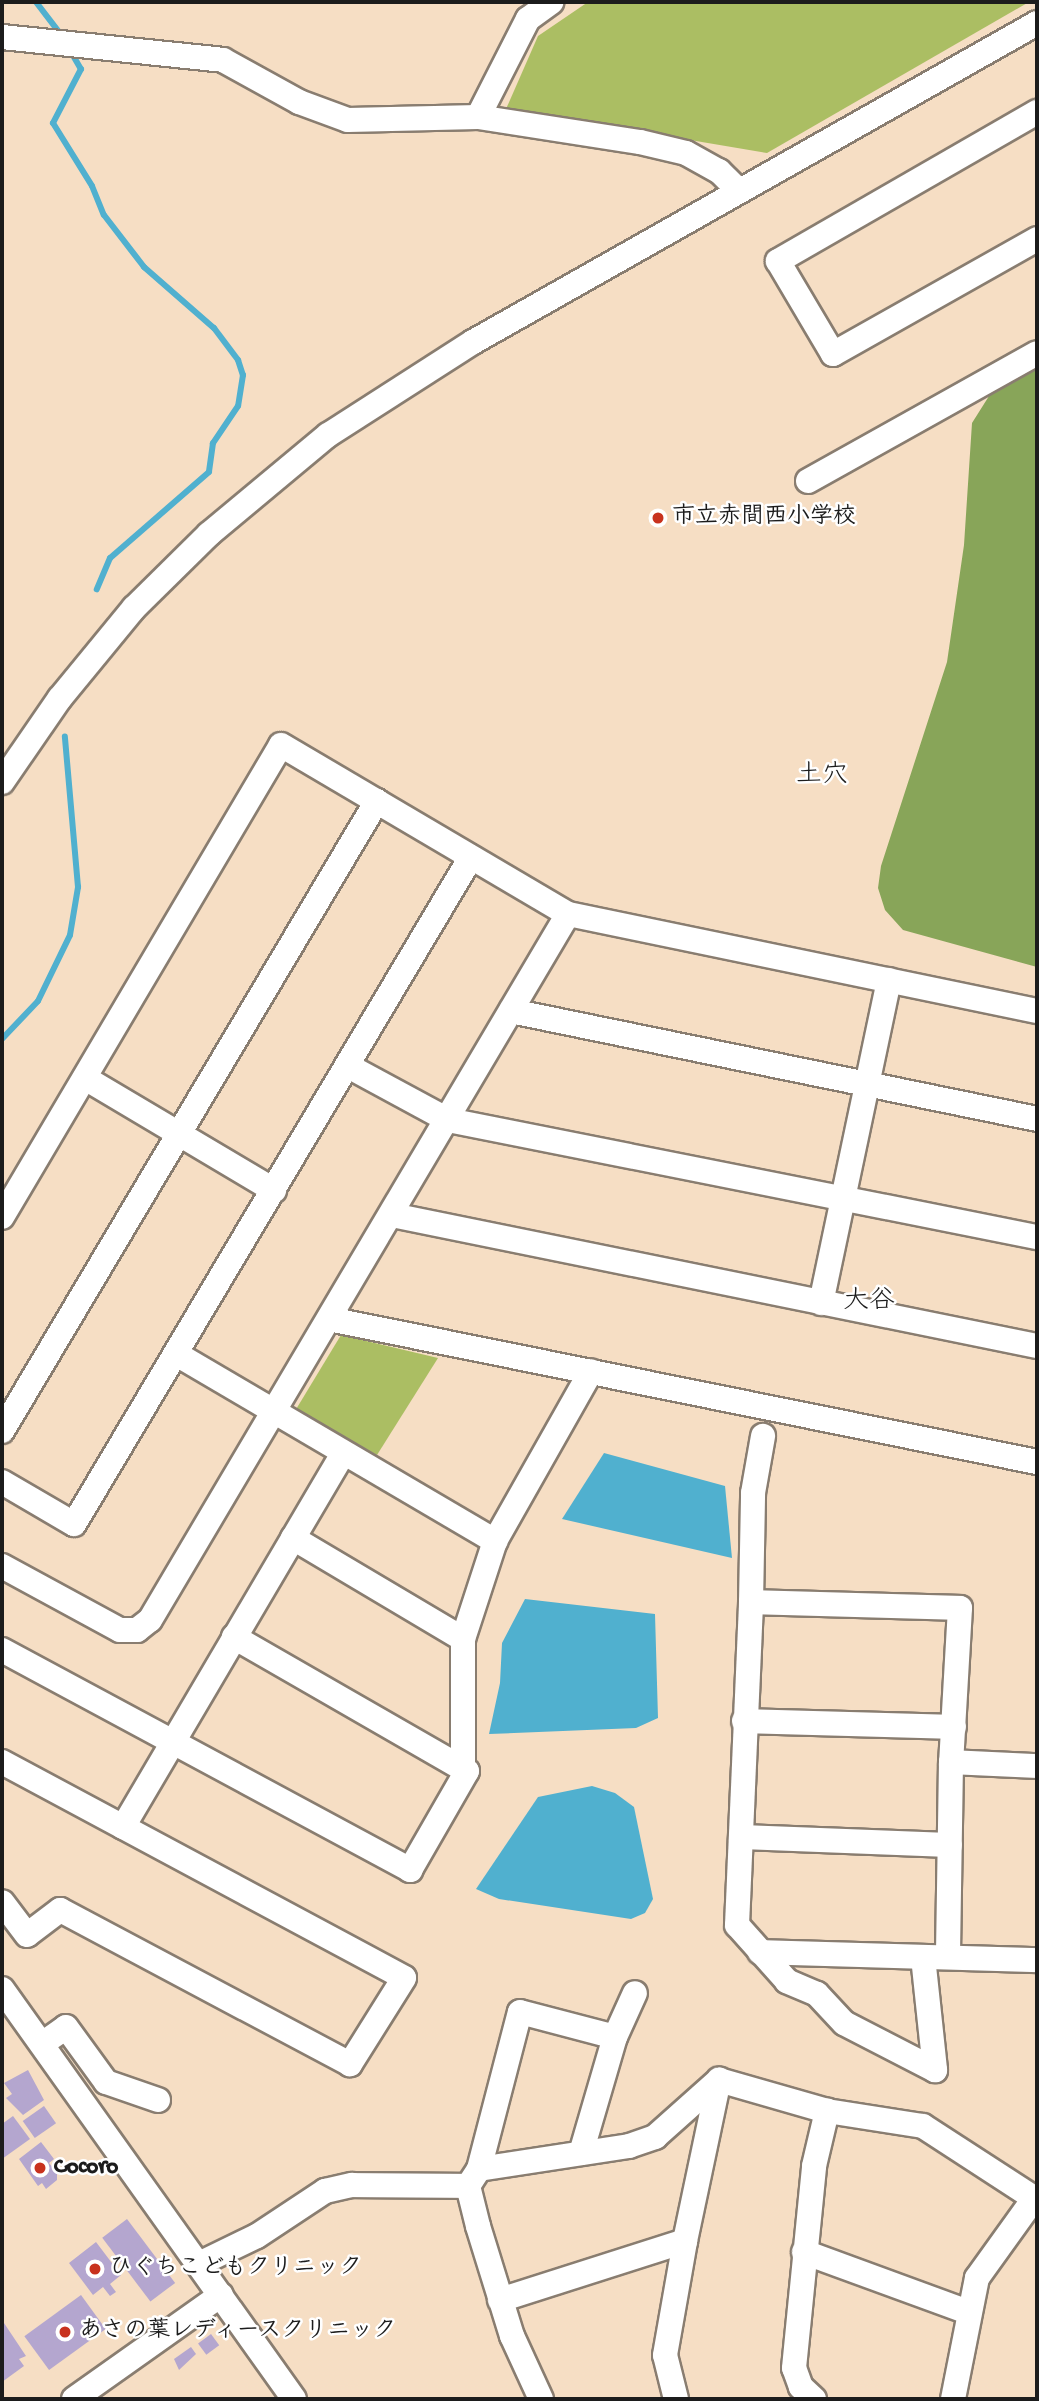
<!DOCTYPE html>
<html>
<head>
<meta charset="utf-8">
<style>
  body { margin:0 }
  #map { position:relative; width:1039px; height:2401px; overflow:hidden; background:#f6dec4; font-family:"Gochi Hand","Klee One",sans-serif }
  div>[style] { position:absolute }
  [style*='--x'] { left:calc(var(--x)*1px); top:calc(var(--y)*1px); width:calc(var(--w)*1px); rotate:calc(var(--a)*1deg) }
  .green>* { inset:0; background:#abbe63 }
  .forest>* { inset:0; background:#88a559 }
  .water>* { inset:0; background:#50b0cf }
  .stream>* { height:6px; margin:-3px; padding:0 3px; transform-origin:3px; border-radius:3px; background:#50b0cf }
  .building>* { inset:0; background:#b4a6cf; transform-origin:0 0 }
  .roads { filter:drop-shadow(2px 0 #897d70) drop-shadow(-2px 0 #897d70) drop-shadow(0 2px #897d70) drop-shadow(0 -2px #897d70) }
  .minor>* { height:24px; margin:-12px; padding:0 12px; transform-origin:12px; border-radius:12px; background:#fff }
  .dots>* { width:19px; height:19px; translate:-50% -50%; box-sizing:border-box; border:4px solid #fff; border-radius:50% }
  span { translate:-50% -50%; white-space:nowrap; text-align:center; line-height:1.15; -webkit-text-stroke:5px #fff; paint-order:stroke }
  .poi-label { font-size:23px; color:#1c1c1c; font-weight:700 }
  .left { translate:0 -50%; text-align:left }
  .quarter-label { font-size:26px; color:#1c1c1c }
  .frame { position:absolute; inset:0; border:4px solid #1c1c1c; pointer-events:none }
</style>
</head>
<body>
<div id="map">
  <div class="green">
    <i style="clip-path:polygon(588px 2px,1029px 2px,767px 153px,506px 109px,538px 36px)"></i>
    <i style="clip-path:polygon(341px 1335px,438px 1358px,377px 1455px,295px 1411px)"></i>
  </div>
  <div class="forest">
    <i style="clip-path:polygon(1037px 337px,1037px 967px,903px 930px,885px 910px,878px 888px,881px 866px,947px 662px,964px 545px,972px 423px,1013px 358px)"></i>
  </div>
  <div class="water">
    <i style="clip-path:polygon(604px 1453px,725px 1486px,732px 1558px,562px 1519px)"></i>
    <i style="clip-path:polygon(525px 1599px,655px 1614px,658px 1718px,636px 1728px,489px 1734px,500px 1683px,502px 1643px)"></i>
    <i style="clip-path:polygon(592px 1786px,615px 1793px,634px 1807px,653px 1899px,645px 1913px,631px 1919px,499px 1899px,476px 1889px,538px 1797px)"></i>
  </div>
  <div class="stream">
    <i style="--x:36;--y:2;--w:43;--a:52.6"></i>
    <i style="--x:71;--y:52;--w:20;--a:60"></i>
    <i style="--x:81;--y:69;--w:61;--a:117.4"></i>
    <i style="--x:53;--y:123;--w:74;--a:58.2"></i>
    <i style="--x:92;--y:186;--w:31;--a:68"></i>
    <i style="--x:104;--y:215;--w:66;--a:52.4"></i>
    <i style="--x:144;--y:267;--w:93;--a:41.1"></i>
    <i style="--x:214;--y:328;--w:40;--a:53"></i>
    <i style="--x:238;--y:360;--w:16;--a:72"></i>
    <i style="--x:243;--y:375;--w:31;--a:99"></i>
    <i style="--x:238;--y:406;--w:45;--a:124"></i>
    <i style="--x:213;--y:443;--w:29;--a:98"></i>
    <i style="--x:209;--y:472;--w:131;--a:139"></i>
    <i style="--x:110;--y:558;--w:34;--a:113"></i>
    <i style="--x:2;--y:1039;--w:52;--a:-46.5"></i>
    <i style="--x:38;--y:1001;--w:73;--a:-64.1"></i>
    <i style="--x:70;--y:935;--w:49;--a:-80.5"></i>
    <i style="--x:78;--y:887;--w:151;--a:-95"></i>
  </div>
  <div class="building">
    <i style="clip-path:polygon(28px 2070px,44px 2100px,23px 2115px,6px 2098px,12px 2094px,4px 2083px)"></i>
    <i style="left:44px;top:2106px;width:21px;height:26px;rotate:55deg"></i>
    <i style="clip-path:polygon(13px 2116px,30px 2139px,2px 2159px,2px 2124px)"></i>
    <i style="clip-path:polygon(41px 2142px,54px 2159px,49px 2163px,57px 2173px,57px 2180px,46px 2189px,42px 2183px,38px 2186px,19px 2159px)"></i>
    <i style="left:127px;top:2219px;width:80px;height:31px;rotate:53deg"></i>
    <i style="clip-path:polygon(96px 2242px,121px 2275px,110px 2284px,116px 2292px,110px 2296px,103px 2287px,93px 2295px,69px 2263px)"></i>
    <i style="left:81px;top:2295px;width:42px;height:70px;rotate:54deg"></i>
    <i style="clip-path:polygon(2px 2320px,26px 2356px,19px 2359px,24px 2366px,2px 2382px)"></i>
    <i style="left:211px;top:2334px;width:14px;height:16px;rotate:54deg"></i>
    <i style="clip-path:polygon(191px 2347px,196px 2354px,179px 2370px,174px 2359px)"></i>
  </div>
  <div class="roads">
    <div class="minor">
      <i style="--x:2;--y:37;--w:222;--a:5.9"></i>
      <i style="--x:223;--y:60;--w:87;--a:28.9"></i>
      <i style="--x:299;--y:102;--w:52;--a:20.2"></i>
      <i style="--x:348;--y:120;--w:130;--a:-1.3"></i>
      <i style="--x:478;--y:117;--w:164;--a:8.8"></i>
      <i style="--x:640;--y:142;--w:47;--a:13.4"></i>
      <i style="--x:686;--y:153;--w:38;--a:29"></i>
      <i style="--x:719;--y:171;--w:28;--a:45"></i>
      <i style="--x:1037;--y:112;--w:299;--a:150.1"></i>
      <i style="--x:778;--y:261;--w:108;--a:59.4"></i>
      <i style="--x:833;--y:354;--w:234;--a:-29.4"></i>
      <i style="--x:478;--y:117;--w:110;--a:-63"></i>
      <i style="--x:528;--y:19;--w:29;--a:-36"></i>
      <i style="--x:808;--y:481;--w:262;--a:-29.2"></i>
      <i style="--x:2;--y:782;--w:102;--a:-55.4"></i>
      <i style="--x:60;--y:698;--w:117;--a:-50.6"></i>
      <i style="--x:134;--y:608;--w:105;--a:-44.6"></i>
      <i style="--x:209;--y:534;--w:155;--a:-39.8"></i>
      <i style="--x:328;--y:435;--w:172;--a:-32.7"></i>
      <i style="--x:473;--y:342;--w:648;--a:-29.49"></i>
      <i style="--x:511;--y:1011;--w:537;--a:11.6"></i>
      <i style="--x:348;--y:1066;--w:114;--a:28.4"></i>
      <i style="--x:448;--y:1120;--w:601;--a:11.24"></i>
      <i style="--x:85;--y:1078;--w:220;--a:30.7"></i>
      <i style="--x:392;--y:1215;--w:658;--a:11.48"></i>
      <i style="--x:2;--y:1217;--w:548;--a:-59.41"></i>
      <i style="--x:281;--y:745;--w:333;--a:30.5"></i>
      <i style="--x:568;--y:914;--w:479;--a:11.7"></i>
      <i style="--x:821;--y:1303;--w:330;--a:-78.1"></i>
      <i style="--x:329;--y:1319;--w:722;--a:11.42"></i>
      <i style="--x:178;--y:1355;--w:368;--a:30.4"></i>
      <i style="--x:2;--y:1431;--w:733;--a:-59.24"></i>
      <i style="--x:2;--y:1482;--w:83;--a:30.3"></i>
      <i style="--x:74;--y:1524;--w:776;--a:-59.24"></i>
      <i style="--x:293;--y:1538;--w:198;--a:30.7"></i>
      <i style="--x:463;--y:1639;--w:103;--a:-71.9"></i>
      <i style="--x:495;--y:1541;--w:195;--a:-60.5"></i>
      <i style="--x:2;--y:1566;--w:134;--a:28.5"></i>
      <i style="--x:120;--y:1630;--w:17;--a:0"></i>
      <i style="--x:137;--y:1630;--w:16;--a:-38"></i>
      <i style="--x:150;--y:1620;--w:820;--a:-59.37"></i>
      <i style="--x:751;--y:1602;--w:109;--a:-88.9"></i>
      <i style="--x:753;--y:1493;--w:58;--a:-80"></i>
      <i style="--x:2;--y:1650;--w:464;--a:28.3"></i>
      <i style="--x:410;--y:1870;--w:114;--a:-60.1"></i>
      <i style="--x:467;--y:1771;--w:269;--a:-150.1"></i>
      <i style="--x:744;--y:1721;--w:210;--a:1.6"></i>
      <i style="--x:2;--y:1762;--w:456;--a:28.2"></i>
      <i style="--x:404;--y:1978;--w:102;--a:122.1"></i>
      <i style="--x:350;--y:2064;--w:328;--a:-152"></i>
      <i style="--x:60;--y:1910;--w:41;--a:142.9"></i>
      <i style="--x:27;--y:1935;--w:41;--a:-127.1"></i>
      <i style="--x:951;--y:1762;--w:86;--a:2.7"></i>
      <i style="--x:463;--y:1767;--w:128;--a:-90"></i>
      <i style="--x:123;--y:1827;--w:434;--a:-59.5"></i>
      <i style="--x:741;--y:1837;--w:209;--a:2.2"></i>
      <i style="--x:760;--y:1952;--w:277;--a:1.7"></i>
      <i style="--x:923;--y:1957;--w:114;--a:83.9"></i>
      <i style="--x:935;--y:2070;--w:102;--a:-152.7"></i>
      <i style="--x:844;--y:2023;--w:40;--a:-133"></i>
      <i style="--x:817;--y:1994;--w:33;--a:-157"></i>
      <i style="--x:787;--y:1981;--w:75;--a:-131.8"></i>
      <i style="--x:737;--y:1925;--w:323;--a:-87.5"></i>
      <i style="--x:751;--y:1602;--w:209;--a:1.6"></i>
      <i style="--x:960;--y:1608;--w:154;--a:93.3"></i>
      <i style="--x:951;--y:1762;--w:194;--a:90.9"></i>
      <i style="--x:2;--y:1989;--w:503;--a:54.54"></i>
      <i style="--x:42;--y:2044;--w:29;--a:-35"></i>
      <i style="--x:66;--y:2027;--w:68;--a:54"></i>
      <i style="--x:106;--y:2082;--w:55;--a:19.1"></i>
      <i style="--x:581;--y:2153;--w:121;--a:-73.7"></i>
      <i style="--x:615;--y:2037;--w:48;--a:-65.6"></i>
      <i style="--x:479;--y:2169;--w:162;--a:-75.4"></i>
      <i style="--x:520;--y:2012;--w:98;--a:14.7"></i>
      <i style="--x:804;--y:2252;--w:175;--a:20.1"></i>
      <i style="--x:199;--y:2264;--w:64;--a:-25.8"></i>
      <i style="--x:257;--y:2236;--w:82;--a:-33.5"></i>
      <i style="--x:325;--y:2191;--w:28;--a:-13"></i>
      <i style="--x:352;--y:2185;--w:116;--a:0.5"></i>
      <i style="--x:500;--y:2300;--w:194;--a:-17.7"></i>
      <i style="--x:685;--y:2241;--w:165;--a:-78.1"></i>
      <i style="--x:74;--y:2399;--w:180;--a:-35.3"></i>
      <i style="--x:541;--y:2399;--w:69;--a:-114.7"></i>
      <i style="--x:512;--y:2336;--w:115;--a:-107.2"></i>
      <i style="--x:478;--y:2226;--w:41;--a:-104"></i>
      <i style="--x:468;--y:2186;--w:20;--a:-57"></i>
      <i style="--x:479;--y:2169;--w:152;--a:-8.7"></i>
      <i style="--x:629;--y:2146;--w:28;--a:-19"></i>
      <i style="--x:655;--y:2137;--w:86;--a:-41.7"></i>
      <i style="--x:719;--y:2080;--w:112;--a:16"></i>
      <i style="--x:827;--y:2111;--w:97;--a:8.9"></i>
      <i style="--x:923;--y:2126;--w:136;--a:33"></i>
      <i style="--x:676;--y:2399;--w:45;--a:-104"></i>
      <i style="--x:665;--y:2355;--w:116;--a:-80"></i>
      <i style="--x:814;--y:2399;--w:18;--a:-137"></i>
      <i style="--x:801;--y:2387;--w:20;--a:-110"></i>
      <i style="--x:794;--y:2368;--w:203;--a:-84.3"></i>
      <i style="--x:814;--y:2166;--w:57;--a:-76.7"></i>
      <i style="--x:953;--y:2399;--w:123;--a:-78.8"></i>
      <i style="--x:977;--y:2278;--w:96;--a:-54.3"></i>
    </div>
  </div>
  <div class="dots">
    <i style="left:658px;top:518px;background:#c8321e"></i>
    <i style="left:40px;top:2168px;background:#c8321e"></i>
    <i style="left:95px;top:2269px;background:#c8321e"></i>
    <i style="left:65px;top:2332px;background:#c8321e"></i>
  </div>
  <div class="poi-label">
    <span class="left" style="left:672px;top:518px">市立赤間西小学校</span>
    <span class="left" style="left:54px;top:2168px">Cocoro</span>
    <span class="left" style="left:109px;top:2269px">ひぐちこどもクリニック</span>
    <span class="left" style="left:79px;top:2332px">あさの葉レディースクリニック</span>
  </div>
  <div class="quarter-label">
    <span style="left:822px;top:777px">土穴</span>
    <span style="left:869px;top:1303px">大谷</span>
  </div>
  <div class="frame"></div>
</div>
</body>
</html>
